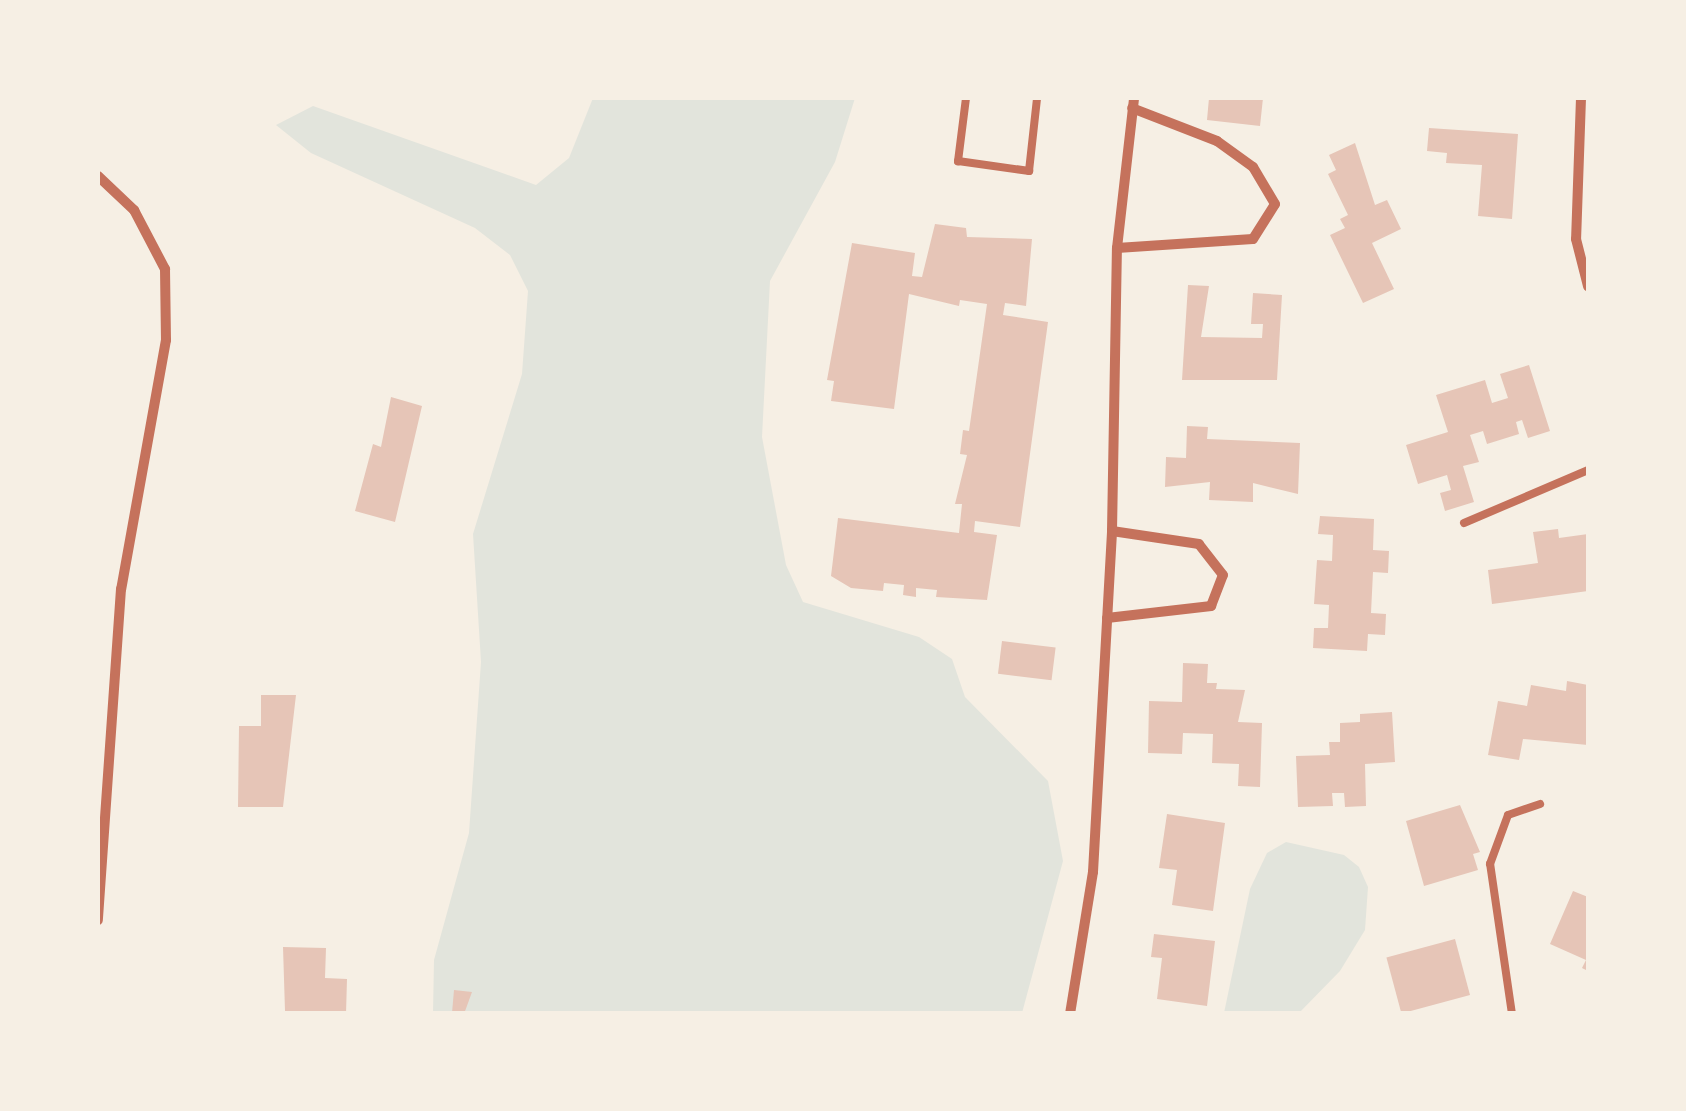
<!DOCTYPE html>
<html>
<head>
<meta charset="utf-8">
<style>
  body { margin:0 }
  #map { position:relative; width:1686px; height:1111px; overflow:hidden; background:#f6efe4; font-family:Lora,serif }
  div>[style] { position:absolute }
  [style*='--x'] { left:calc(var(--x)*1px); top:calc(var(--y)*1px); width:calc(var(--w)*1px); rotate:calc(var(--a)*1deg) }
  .green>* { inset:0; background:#e2e4dc }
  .building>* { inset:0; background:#e6c5b7; transform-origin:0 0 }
  .service>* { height:8px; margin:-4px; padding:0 4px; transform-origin:4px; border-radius:4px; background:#c5725c }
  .minor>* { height:10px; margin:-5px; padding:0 5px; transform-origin:5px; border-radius:5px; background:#c5725c }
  span { translate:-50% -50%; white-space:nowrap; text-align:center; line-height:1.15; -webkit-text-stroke:8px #f6efe4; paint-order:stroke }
  .frame { position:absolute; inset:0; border:100px solid #f6efe4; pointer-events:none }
</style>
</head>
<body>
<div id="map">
  <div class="green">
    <i style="clip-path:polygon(593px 98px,855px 98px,835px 162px,770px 281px,762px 437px,786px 565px,803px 602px,919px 637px,952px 659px,965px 697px,1048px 781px,1063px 861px,1022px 1013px,433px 1013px,434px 960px,469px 833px,481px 662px,473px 534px,522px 374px,528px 291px,510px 255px,475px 228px,311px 153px,276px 125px,313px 106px,536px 185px,569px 158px)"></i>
    <i style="clip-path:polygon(1286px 842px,1344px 855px,1359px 867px,1368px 887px,1365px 930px,1340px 971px,1299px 1013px,1224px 1013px,1250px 889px,1267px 853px)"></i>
  </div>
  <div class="building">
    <i style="clip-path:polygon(1209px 98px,1263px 98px,1260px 126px,1207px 120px)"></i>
    <i style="clip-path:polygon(1429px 128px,1518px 134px,1512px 219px,1478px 216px,1482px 165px,1446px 163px,1447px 153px,1427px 151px)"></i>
    <i style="clip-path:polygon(1355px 143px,1375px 205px,1387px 200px,1401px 229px,1372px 243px,1394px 289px,1363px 303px,1330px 235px,1345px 228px,1340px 219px,1348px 215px,1328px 174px,1336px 170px,1329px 155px)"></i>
    <i style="clip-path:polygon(935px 224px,966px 228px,967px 237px,1032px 239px,1026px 306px,1005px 303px,1003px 315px,1048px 322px,1020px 527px,975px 521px,974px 532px,997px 535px,987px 600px,936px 597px,937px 590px,916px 588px,916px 597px,903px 595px,904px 585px,884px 583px,883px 591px,851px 588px,831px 576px,838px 518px,959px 533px,962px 504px,955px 504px,967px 455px,960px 454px,963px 430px,969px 431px,987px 304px,960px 300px,959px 306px,909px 294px,894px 409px,831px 401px,834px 381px,827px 380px,852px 243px,915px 253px,912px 276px,922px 277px)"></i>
    <i style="clip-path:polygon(1188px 285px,1209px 286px,1201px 337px,1262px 338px,1263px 324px,1251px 324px,1253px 293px,1282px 295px,1277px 380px,1182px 380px)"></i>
    <i style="clip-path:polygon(1529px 365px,1550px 431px,1528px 438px,1522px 420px,1516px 422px,1519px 434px,1487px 444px,1483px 431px,1470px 435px,1479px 462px,1463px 466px,1474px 502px,1445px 511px,1440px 493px,1451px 490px,1447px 475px,1418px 484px,1406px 445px,1448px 432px,1436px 395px,1485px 380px,1492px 403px,1508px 398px,1500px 374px)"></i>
    <i style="clip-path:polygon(391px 397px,422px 406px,395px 522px,355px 511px,373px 444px,381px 447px)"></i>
    <i style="clip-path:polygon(1187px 426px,1208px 427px,1207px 439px,1300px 443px,1298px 494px,1253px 483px,1253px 502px,1209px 500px,1210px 482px,1165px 487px,1166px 457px,1186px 458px)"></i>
    <i style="clip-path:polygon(1320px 516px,1374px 519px,1373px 550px,1389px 551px,1388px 573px,1373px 572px,1371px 613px,1386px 614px,1385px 635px,1368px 634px,1367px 651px,1313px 648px,1314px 628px,1328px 628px,1329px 605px,1314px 604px,1317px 560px,1332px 561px,1333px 535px,1318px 534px)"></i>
    <i style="clip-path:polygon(1558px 529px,1559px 538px,1588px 534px,1588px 591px,1492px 604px,1488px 570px,1538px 563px,1533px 532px)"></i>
    <i style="left:1002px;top:641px;width:54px;height:33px;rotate:7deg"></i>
    <i style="clip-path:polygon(1183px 663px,1208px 664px,1207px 683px,1217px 683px,1216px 689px,1245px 690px,1238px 722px,1262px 723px,1260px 787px,1238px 786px,1239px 764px,1212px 763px,1213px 734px,1183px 733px,1182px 754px,1148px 753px,1149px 701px,1182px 702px)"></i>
    <i style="clip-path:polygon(1567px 681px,1588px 685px,1588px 745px,1523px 739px,1519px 760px,1488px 755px,1498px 701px,1527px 706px,1531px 685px,1566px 691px)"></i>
    <i style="clip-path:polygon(261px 695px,296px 695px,283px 807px,238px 807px,239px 726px,261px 726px)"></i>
    <i style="clip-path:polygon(1392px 712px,1395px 762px,1365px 764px,1366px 806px,1345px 807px,1344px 793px,1332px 793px,1333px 806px,1298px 807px,1296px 756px,1330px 755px,1329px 742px,1340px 742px,1340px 723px,1360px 722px,1360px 714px)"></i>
    <i style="clip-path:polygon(1460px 805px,1480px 852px,1473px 854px,1478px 870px,1424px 886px,1406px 821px)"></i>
    <i style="clip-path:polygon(1167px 814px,1225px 823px,1213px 911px,1172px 905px,1177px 870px,1159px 868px)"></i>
    <i style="clip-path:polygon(1573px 891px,1588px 897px,1588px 971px,1582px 968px,1586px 960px,1550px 944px)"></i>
    <i style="clip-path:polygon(1154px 934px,1215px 941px,1207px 1006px,1157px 999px,1162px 958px,1151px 957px)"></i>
    <i style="left:1455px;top:939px;width:58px;height:71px;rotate:75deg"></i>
    <i style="clip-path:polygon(283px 947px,326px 948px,325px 978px,347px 979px,346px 1014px,285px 1011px)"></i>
    <i style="clip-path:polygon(454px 990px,472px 992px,464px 1014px,452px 1013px)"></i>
  </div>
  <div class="service">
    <i style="--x:966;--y:98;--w:64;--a:97.2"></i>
    <i style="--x:958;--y:161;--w:72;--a:8"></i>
    <i style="--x:1029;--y:171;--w:73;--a:-83.7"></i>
    <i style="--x:1464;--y:523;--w:135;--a:-23.1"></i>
    <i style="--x:1512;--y:1014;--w:152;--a:-98.3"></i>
    <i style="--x:1490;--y:864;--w:52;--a:-69.8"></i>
    <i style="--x:1508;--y:815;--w:34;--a:-19"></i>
  </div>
  <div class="minor">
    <i style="--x:1581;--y:98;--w:141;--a:92"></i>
    <i style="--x:1576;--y:239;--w:49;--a:75.7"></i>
    <i style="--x:98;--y:176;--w:50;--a:43.4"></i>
    <i style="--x:134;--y:210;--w:67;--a:62.3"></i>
    <i style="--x:165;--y:269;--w:71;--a:89.2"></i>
    <i style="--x:166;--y:340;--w:253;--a:100.2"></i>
    <i style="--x:121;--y:589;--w:332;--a:94"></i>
    <i style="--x:1117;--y:248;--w:136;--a:-3.8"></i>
    <i style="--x:1253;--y:239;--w:41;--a:-57.8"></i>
    <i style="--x:1275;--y:204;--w:43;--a:-120.7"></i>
    <i style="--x:1253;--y:167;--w:44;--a:-144.2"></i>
    <i style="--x:1217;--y:141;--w:91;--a:-158.8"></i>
    <i style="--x:1107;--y:618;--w:105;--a:-6.6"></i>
    <i style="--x:1211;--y:606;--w:33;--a:-69"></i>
    <i style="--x:1223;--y:575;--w:39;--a:-128"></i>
    <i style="--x:1199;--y:544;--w:88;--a:-171.5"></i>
    <i style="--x:1070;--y:1014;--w:144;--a:-80.8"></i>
    <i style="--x:1093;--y:872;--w:342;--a:-86.8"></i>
    <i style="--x:1112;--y:531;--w:283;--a:-89"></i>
    <i style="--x:1117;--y:248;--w:151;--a:-83.5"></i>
  </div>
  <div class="frame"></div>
</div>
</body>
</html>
